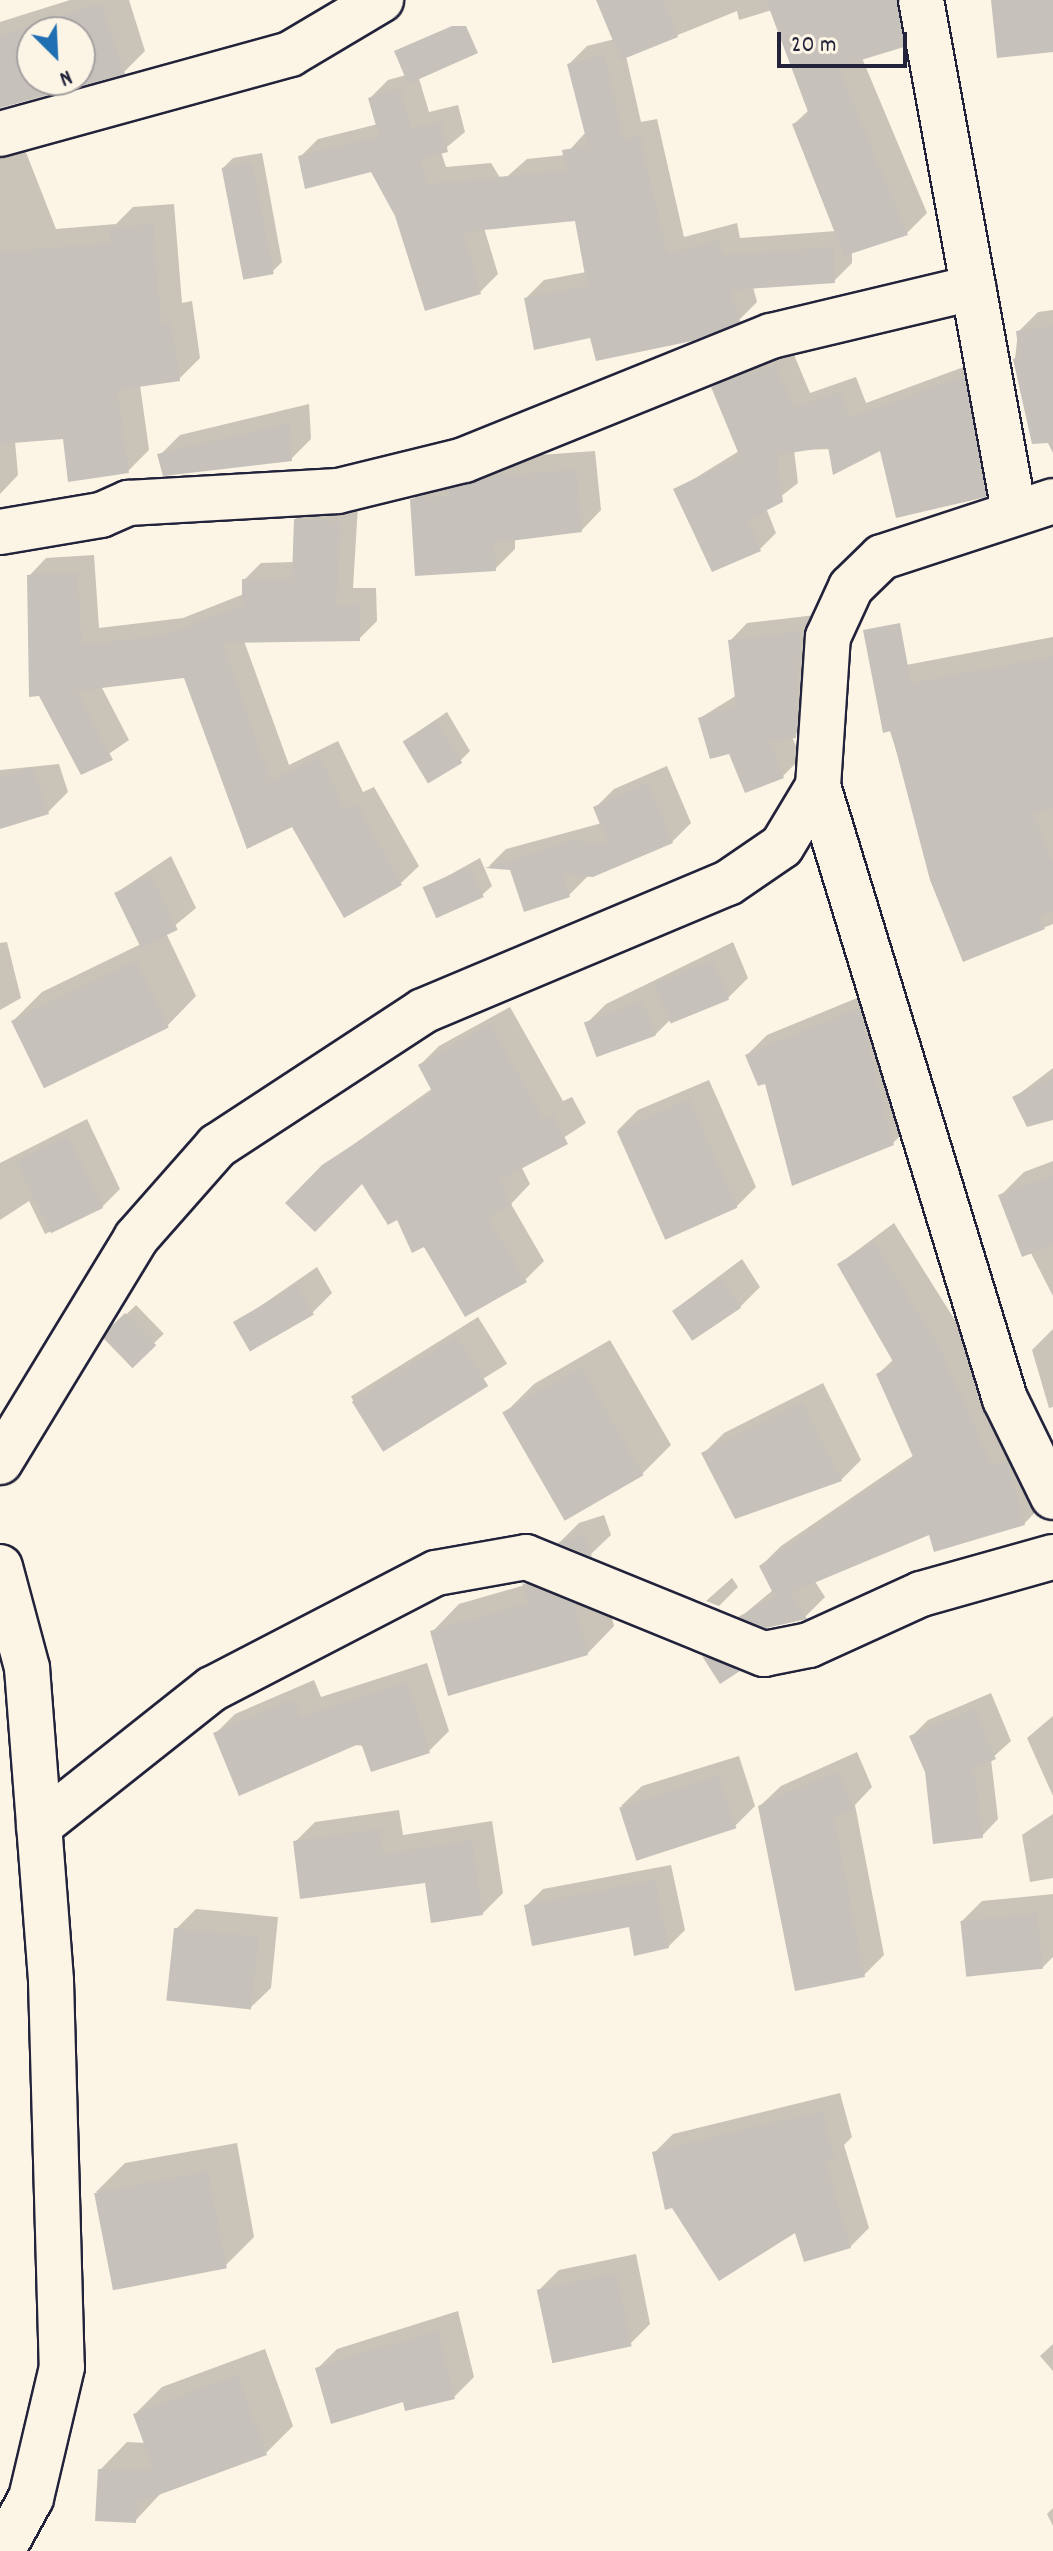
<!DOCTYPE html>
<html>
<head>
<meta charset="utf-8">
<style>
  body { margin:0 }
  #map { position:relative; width:1053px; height:2551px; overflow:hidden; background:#fcf5e5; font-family:Dekko,sans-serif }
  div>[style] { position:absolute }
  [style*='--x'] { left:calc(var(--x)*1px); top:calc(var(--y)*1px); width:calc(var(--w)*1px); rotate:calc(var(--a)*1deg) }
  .shadow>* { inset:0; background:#0003; transform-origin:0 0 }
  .building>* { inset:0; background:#c6c1bb; transform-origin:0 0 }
  .roads { filter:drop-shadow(2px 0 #22223b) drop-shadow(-2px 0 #22223b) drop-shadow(0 2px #22223b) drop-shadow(0 -2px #22223b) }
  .minor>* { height:44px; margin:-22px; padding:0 22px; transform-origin:22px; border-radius:22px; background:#fcf5e5 }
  span { translate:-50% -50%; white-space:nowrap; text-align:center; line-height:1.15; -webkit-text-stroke:6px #fcf5e5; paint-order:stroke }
  .north { position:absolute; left:16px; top:16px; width:80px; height:80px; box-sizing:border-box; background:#fcf5e5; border:2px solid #a5a1a1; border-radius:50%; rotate:156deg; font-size:22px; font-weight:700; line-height:32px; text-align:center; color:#22223b }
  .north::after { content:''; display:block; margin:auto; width:28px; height:36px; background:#1f6fb2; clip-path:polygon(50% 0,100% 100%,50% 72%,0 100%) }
  .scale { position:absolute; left:777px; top:32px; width:130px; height:36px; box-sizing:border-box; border:4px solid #22223b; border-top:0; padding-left:10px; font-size:24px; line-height:28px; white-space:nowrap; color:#22223b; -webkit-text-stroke:6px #fcf5e5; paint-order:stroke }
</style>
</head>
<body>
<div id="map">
  <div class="shadow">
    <i style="clip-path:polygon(evenodd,70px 0,129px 0,145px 51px,124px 72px,0 106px,0 22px,70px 0,32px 32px,80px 32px,80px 80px,32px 80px,32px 32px)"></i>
    <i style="clip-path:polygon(evenodd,599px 0,919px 0,923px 25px,903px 45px,862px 58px,927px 213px,907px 233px,852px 252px,852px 263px,834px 281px,753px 287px,757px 302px,739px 320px,526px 298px,544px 280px,586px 272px,577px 218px,484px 228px,498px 274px,480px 292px,397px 216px,372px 170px,300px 157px,318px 139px,378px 124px,370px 98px,388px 80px,417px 72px,429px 112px,458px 105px,465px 132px,441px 152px,446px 167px,491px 163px,502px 181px,527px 159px,565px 155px,586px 132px,569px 64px,587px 46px,615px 39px,599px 0,772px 10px,810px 109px,794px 124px,836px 231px,740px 238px,737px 223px,684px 237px,657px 119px,641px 122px,626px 56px,737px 11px,739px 20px,772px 10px)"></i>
    <i style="clip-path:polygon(0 121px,20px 137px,56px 229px,116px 224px,133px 207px,174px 204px,182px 303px,192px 301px,200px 358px,179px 379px,140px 385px,149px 450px,128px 471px,64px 436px,15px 441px,18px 475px,0 494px)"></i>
    <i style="clip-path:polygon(262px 153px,282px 262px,272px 272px,223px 168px,233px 158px)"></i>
    <i style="clip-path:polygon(1053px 310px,1053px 439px,1015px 359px,1018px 332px,1038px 312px)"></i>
    <i style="clip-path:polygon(792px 350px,810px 393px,856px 377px,866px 403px,980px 361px,1001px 478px,985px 495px,882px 448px,794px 450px,798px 483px,766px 508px,776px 533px,760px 549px,676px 490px,739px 451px,713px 388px,730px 371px)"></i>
    <i style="clip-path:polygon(309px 404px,311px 439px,291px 459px,160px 455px,180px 435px)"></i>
    <i style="clip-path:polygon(595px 451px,601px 510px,581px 531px,515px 539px,515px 549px,495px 569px,412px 500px,433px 480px,512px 457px)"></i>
    <i style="clip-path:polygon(314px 502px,358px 505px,353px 588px,376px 588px,377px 621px,359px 639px,244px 641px,289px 765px,338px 741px,363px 792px,374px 787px,419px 866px,401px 883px,293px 824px,185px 676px,101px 686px,129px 740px,81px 773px,29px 576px,46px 558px,94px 555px,99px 628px,183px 618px,244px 594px,244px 580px,261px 563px,294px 562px,296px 519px)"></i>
    <i style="clip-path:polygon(816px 615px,813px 719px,792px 737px,801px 758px,783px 776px,730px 752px,700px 718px,737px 695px,730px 641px,747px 623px)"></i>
    <i style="clip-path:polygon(1053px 637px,1053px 924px,964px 960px,877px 691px,901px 666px)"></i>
    <i style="clip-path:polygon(447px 712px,470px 751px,460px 761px,404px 741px)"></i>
    <i style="clip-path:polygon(59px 764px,68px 792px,48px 812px,0 827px,0 770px)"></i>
    <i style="clip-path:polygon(667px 766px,691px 823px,672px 842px,589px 875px,569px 895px,512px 868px,489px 866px,506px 849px,602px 823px,595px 808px,614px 789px)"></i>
    <i style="clip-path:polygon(171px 856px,196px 908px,166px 933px,196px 996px,168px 1025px,13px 1021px,42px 992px,141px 944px,116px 893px)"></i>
    <i style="clip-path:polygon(480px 858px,492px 886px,482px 895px,426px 888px)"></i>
    <i style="clip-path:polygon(7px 942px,21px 998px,0 1010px,0 943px)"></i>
    <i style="clip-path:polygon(733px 942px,748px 978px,728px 998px,671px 1019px,655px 1035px,586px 1024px,606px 1004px)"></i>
    <i style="clip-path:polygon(879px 989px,913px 1123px,893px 1143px,747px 1055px,767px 1035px)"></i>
    <i style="clip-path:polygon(510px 1007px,563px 1101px,572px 1097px,586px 1123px,521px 1166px,530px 1184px,511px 1204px,544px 1261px,525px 1280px,425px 1245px,362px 1181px,323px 1166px,433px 1088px,420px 1065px,439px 1046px)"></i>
    <i style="clip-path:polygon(1053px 1068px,1053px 1118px,1015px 1097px)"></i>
    <i style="clip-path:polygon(709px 1080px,756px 1187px,736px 1207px,618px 1130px,638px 1110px)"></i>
    <i style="clip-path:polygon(87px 1119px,120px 1189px,102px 1207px,45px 1234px,29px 1201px,0 1220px,0 1163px)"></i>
    <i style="clip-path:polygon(1053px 1161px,1053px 1296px,1001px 1195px,1024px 1172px)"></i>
    <i style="clip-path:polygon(894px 1223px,958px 1325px,1044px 1503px,1024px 1524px,930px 1532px,814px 1580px,825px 1597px,805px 1617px,742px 1616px,773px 1590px,761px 1566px,781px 1546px,914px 1455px,878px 1374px,894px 1359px,839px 1264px)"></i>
    <i style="clip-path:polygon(742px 1259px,760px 1287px,740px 1307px,674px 1310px)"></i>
    <i style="clip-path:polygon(317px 1267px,332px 1293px,312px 1313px,236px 1323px)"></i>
    <i style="left:136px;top:1305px;width:40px;height:44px;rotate:46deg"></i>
    <i style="left:478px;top:1317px;width:55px;height:150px;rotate:58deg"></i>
    <i style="clip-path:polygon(1053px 1329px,1053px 1407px,1049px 1408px,1032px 1350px)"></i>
    <i style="clip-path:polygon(610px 1340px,671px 1445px,642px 1474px,505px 1413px,534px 1384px)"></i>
    <i style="clip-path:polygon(823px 1383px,861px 1460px,841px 1480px,704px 1453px,724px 1433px)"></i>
    <i style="clip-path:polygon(604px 1515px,611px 1535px,591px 1554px,560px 1542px,579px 1523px)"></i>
    <i style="clip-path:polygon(551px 1557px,601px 1577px,614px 1626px,587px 1654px,432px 1632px,459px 1604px,525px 1585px)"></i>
    <i style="clip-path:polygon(732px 1578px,738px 1587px,719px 1606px,706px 1601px)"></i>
    <i style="clip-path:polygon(724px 1637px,758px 1651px,721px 1681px,705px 1656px)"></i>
    <i style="clip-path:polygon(427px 1663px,449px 1731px,429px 1751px,215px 1734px,235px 1714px,314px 1680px,321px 1697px)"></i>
    <i style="clip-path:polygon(991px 1693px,1011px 1741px,991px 1759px,998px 1819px,982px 1836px,927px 1772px,912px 1736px,928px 1720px)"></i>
    <i style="clip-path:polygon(1053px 1716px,1053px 1796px,1027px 1738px)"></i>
    <i style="clip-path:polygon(857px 1752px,872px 1787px,855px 1805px,884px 1955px,864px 1975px,760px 1806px,781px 1786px)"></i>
    <i style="clip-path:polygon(739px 1756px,755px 1806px,735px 1826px,621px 1806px,642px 1786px)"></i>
    <i style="clip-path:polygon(399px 1810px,403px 1835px,492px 1821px,503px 1893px,483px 1913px,427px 1880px,295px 1842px,315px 1822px)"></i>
    <i style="clip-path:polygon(1053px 1814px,1053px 1878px,1030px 1882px,1022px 1835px)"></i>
    <i style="clip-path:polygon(671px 1865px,685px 1930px,668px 1947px,630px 1925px,526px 1906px,543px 1889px)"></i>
    <i style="clip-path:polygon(1053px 1894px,1053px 1957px,1042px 1968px,962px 1921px,982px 1901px)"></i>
    <i style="clip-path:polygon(196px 1909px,278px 1917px,271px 1988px,250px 2008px,176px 1929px)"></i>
    <i style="clip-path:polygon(840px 2093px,852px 2137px,844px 2145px,869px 2228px,850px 2247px,796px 2229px,654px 2153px,673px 2134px)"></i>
    <i style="clip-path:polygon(237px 2143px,254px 2237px,225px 2266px,96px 2192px,125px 2163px)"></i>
    <i style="clip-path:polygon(636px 2254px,650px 2324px,630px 2344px,539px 2290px,559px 2270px)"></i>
    <i style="clip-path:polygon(458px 2311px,474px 2377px,454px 2397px,317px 2369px,337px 2349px)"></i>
    <i style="clip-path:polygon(1053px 2344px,1053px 2371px,1040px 2356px)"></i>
    <i style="clip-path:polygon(265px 2349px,293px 2426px,266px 2453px,163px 2491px,135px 2521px,100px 2470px,127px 2442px,146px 2443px,135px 2414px,162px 2387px)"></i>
    <i style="clip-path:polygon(1053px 2508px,1053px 2526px,1047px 2514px)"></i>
  </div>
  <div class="building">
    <i style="clip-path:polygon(596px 0,663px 0,678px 37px,621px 60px)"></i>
    <i style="clip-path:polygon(766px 0,897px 0,904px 47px,838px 67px,908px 235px,844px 256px,792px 124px,810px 117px)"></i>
    <i style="clip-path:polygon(991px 0,1053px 0,1053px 52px,997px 58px)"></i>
    <i style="clip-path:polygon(evenodd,102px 3px,125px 74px,0 108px,0 36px,102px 3px,32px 32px,80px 32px,80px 80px,32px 80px,32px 32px)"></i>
    <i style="clip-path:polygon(452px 26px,466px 26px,478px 53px,408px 84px,394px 51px)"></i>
    <i style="clip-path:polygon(604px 54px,624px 139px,640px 136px,667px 254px,719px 240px,723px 255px,833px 247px,835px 283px,732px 290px,740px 322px,692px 341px,596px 361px,590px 338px,534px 350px,524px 298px,587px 286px,575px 221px,463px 232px,481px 294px,425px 311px,395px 216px,371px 172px,305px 189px,298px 156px,379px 136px,368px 98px,400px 88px,411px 129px,441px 121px,448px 152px,420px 159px,428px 184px,566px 170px,562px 150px,588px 146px,567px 64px)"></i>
    <i style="left:252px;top:162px;width:114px;height:31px;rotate:79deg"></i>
    <i style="clip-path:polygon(153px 224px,161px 323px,171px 321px,180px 381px,117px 390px,129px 473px,68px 482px,63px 439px,0 444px,0 252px,110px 243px,110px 228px)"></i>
    <i style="clip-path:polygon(1053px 326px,1053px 453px,1048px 443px,1032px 444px,1013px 359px,1019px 356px,1016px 331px)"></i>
    <i style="clip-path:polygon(776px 365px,793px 408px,840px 392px,849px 418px,964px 376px,986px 497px,896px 518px,880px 451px,833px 475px,828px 447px,777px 455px,783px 502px,748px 520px,761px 551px,712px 572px,673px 489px,740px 457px,711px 387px)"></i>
    <i style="clip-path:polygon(290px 423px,292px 461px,163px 476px,157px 454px)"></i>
    <i style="clip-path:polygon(576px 470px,582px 532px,494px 543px,496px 571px,415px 576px,410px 499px,449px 496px,449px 490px,490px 476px)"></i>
    <i style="clip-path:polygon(294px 519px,341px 522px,336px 605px,360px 604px,360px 641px,222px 643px,271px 781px,320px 757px,345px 809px,356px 803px,402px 885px,344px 918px,292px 827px,247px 849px,184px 678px,77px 691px,113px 760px,81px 775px,39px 696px,29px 697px,27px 575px,77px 572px,82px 645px,164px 635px,242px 605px,242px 579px,292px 578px)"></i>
    <i style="clip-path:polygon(900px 623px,911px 683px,1053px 656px,1053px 808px,1033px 813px,1053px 863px,1053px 911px,1040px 916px,1045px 929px,963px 962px,930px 880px,891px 731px,883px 733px,863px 630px)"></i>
    <i style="clip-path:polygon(800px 631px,796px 738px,770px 742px,784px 778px,745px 793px,729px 754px,710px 759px,698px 718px,736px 706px,728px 640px)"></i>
    <i style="left:437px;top:721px;width:49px;height:40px;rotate:59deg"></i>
    <i style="clip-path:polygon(34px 767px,49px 814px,0 829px,0 778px)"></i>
    <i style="clip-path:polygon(648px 783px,673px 843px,593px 877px,563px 875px,570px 897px,524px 912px,510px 870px,485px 868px,570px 840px,608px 844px,593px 807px)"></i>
    <i style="left:470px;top:866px;width:34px;height:52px;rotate:66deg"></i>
    <i style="left:151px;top:875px;width:61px;height:41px;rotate:64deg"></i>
    <i style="left:136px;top:960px;width:75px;height:139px;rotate:64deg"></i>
    <i style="left:713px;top:960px;width:43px;height:63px;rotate:68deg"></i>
    <i style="left:643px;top:1001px;width:37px;height:63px;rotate:70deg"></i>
    <i style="clip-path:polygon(859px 1008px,894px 1145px,792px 1186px,765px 1084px,758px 1086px,745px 1055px)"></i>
    <i style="clip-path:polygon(490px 1024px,544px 1119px,553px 1114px,568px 1144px,500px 1180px,512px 1205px,488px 1217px,527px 1282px,465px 1317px,424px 1247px,412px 1253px,397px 1220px,388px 1225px,362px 1184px,315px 1232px,285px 1203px,322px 1165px,433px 1093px,418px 1065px)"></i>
    <i style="clip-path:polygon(1053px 1077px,1053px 1120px,1027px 1127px,1012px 1097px)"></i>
    <i style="left:689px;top:1099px;width:119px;height:79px;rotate:66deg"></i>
    <i style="left:68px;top:1136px;width:80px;height:58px;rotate:64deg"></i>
    <i style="clip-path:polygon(1053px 1175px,1053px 1245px,1022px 1257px,998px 1195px)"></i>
    <i style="clip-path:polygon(874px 1242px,939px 1346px,992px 1466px,1007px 1462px,1025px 1525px,934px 1552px,929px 1535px,790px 1593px,807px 1619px,766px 1628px,738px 1617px,775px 1597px,759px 1566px,914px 1459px,876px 1374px,895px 1365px,837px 1264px)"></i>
    <i style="left:721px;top:1278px;width:36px;height:59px;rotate:56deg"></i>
    <i style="left:297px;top:1285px;width:34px;height:74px;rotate:60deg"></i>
    <i style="left:125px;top:1313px;width:45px;height:33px;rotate:46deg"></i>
    <i style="left:457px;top:1336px;width:59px;height:124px;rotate:58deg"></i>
    <i style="left:581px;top:1367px;width:125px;height:91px;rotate:60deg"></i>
    <i style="clip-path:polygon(802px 1402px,842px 1481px,735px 1519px,701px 1453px)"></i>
    <i style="clip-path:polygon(584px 1534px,592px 1557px,557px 1543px)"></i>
    <i style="clip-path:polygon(522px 1583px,574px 1604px,588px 1655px,448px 1696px,430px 1631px,529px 1603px)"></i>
    <i style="clip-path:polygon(702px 1656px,740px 1671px,720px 1684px)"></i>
    <i style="clip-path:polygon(407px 1682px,430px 1753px,371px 1772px,361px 1743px,239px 1796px,213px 1733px,293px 1699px,301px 1716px)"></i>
    <i style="clip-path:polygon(974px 1709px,996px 1759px,974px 1769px,983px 1838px,933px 1844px,925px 1772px,909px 1736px)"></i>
    <i style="clip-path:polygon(837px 1771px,854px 1809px,834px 1818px,865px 1977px,795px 1991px,758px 1806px)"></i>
    <i style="left:719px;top:1775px;width:56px;height:105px;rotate:72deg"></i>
    <i style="clip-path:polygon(380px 1829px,383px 1854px,472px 1840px,483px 1915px,431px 1923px,425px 1883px,300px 1899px,293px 1841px)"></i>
    <i style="clip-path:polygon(655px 1880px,669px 1948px,634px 1956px,629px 1927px,532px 1946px,524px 1905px)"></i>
    <i style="left:1037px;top:1913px;width:56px;height:77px;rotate:84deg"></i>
    <i style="left:174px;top:1928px;width:85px;height:73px;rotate:6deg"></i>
    <i style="clip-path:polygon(822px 2111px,834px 2158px,825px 2160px,851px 2248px,804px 2262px,795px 2233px,719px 2281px,672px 2208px,665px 2210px,652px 2152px)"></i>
    <i style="left:208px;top:2171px;width:99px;height:116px;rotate:79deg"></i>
    <i style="left:616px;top:2273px;width:75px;height:81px;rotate:78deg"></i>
    <i style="clip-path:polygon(438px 2330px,455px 2399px,405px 2411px,403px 2402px,331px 2424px,315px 2368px)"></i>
    <i style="clip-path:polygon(238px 2375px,267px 2455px,137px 2503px,136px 2523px,95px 2521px,98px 2469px,154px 2471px,133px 2414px)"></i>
  </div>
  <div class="roads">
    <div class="minor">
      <i style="--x:921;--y:0;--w:519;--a:79.69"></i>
      <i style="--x:0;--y:134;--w:301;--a:-15.4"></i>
      <i style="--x:290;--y:54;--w:106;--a:-30.7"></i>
      <i style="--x:0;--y:532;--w:102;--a:-9.6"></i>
      <i style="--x:101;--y:515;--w:30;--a:-24"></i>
      <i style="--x:128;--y:503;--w:210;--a:-3.3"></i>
      <i style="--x:338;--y:491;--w:130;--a:-13.8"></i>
      <i style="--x:464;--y:460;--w:331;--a:-22"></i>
      <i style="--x:771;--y:336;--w:208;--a:-13.4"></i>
      <i style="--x:818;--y:786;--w:641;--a:73.04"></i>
      <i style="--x:1005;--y:1399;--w:109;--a:63.9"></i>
      <i style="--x:0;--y:1462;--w:262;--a:-58.7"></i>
      <i style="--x:136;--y:1238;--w:123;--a:-48.6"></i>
      <i style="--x:217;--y:1146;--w:246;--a:-33.2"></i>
      <i style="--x:423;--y:1011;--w:331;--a:-22.8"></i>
      <i style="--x:728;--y:883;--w:65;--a:-34.4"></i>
      <i style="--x:782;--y:846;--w:70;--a:-59"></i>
      <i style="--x:818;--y:786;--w:149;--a:-86.2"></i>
      <i style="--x:828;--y:637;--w:55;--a:-65.3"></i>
      <i style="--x:851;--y:587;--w:43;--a:-44.1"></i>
      <i style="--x:882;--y:557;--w:180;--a:-18.1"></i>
      <i style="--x:0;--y:1567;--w:105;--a:75"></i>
      <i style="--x:27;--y:1668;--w:314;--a:85.6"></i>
      <i style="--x:51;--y:1981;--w:386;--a:88.4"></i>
      <i style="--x:62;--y:2367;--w:135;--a:103.3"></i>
      <i style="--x:31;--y:2498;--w:60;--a:118.7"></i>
      <i style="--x:39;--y:1826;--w:221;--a:-38.4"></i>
      <i style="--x:212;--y:1689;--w:252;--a:-27.4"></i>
      <i style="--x:436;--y:1573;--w:91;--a:-10.1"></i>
      <i style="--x:526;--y:1557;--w:257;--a:22.2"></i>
      <i style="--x:764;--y:1654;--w:46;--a:-11.3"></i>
      <i style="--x:809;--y:1645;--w:123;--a:-24.5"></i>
      <i style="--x:921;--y:1594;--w:137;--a:-15.7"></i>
    </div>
  </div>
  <div class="north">N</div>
  <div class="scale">20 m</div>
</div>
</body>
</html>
